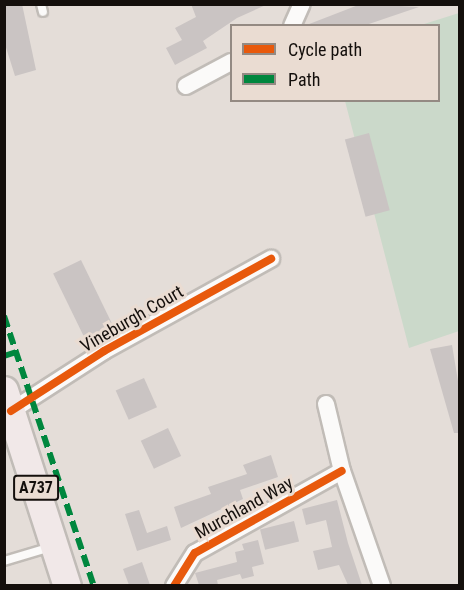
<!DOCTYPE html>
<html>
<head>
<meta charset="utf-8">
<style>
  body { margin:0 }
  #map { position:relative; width:464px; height:590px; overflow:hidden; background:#e4ddd8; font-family:"Roboto Condensed",sans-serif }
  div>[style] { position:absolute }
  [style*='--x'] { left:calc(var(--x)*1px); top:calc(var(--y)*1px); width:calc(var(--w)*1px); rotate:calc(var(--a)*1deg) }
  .green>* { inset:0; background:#cbd9ca }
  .building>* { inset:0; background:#cac4c3; transform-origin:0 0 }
  .roads { filter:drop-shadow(2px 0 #c1bcb7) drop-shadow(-2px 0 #c1bcb7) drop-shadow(0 2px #c1bcb7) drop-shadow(0 -2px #c1bcb7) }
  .service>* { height:8px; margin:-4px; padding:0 4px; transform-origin:4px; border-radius:4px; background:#fbfaf9 }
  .minor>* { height:16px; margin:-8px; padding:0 8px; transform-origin:8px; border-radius:8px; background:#fbfaf9 }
  .primary>* { height:27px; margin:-13.5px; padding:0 13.5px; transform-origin:13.5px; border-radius:13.5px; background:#f1e8e8 }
  .quiet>* { height:6px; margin-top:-3px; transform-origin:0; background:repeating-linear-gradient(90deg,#00873e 0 12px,transparent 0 18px) }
  .cycleway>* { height:8px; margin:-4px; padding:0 4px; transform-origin:4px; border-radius:4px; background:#e8590c }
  span { translate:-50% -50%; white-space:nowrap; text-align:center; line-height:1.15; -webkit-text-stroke:6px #eadcd2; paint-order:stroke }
  .shield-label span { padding:2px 4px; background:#eadcd2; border:2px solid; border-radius:4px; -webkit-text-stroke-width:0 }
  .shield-label { font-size:16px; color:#140f0c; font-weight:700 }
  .street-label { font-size:18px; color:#140f0c }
  .frame { position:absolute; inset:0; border:6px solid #140f0c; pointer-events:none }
  .legend { position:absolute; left:230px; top:24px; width:210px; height:78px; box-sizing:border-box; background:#eadcd2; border:2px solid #948a83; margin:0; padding:8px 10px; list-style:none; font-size:18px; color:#140f0c }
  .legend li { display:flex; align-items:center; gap:12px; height:30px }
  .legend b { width:30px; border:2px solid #948a83 }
</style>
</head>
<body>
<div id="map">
  <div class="green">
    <i style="clip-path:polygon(459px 13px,459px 331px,409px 348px,345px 101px,438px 100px,438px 26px,421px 25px)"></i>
  </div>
  <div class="building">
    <i style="clip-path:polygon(4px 4px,22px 4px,36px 70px,15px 76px,4px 41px)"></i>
    <i style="clip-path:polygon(191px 4px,268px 4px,237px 18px,203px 41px,207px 48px,175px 65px,166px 48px,182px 40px,175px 28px,196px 17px)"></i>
    <i style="clip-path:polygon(361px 4px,419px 7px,363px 26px,304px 26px)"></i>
    <i style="left:369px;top:133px;width:80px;height:25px;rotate:75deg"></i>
    <i style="left:81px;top:260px;width:77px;height:31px;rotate:64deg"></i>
    <i style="clip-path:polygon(452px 345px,459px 387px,459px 433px,454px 433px,430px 349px)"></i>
    <i style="left:144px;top:378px;width:32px;height:31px;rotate:66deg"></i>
    <i style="left:168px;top:428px;width:31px;height:30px;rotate:65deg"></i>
    <i style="clip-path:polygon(271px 455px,278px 477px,240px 490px,243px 499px,181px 528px,174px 507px,211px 494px,208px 487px,247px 474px,243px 465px)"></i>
    <i style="clip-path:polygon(337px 500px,348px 543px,362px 585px,348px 585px,339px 565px,318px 570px,313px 551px,332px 547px,326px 520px,306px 525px,302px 509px)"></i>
    <i style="clip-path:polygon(139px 510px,147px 533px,167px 526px,171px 540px,137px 551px,125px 514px)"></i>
    <i style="left:294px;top:521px;width:21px;height:35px;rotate:76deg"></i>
    <i style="clip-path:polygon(258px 540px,264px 564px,252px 567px,254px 576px,242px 579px,240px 574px,217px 580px,218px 585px,199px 585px,195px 573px,237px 562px,235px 552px,244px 550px,242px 544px)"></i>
    <i style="clip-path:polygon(142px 562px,150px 585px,129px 585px,123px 569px)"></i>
  </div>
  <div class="roads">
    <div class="service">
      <i style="--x:41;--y:4;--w:8;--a:76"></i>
      <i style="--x:4;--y:561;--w:49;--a:-16.6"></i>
    </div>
    <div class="minor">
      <i style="--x:292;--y:26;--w:24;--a:-66"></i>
      <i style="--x:186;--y:86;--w:51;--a:-28.1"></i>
      <i style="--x:326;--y:404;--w:69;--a:76.6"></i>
      <i style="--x:342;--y:471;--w:122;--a:70.8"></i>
      <i style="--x:11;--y:411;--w:111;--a:-32.8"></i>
      <i style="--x:104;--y:351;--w:191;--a:-28.9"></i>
      <i style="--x:174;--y:586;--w:39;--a:-58"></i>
      <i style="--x:195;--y:553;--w:168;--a:-29.2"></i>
    </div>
    <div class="primary">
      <i style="--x:4;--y:390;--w:206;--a:72.2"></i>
    </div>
  </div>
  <div class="quiet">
    <i style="--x:4;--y:316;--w:285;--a:71.6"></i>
    <i style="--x:4;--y:356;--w:13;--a:-18"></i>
  </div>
  <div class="cycleway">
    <i style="--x:11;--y:411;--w:111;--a:-32.8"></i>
    <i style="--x:104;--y:351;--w:191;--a:-28.9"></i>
    <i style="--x:174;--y:586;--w:39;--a:-58"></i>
    <i style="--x:195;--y:553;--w:168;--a:-29.2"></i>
  </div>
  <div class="shield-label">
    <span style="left:36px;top:488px">A737</span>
  </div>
  <div class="street-label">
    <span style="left:132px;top:319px;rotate:-30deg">Vineburgh Court</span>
    <span style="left:244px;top:508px;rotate:-29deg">Murchland Way</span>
  </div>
  <div class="frame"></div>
  <ul class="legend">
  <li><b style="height:8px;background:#e8590c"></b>Cycle path</li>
  <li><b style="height:8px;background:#00873e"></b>Path</li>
  </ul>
</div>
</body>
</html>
